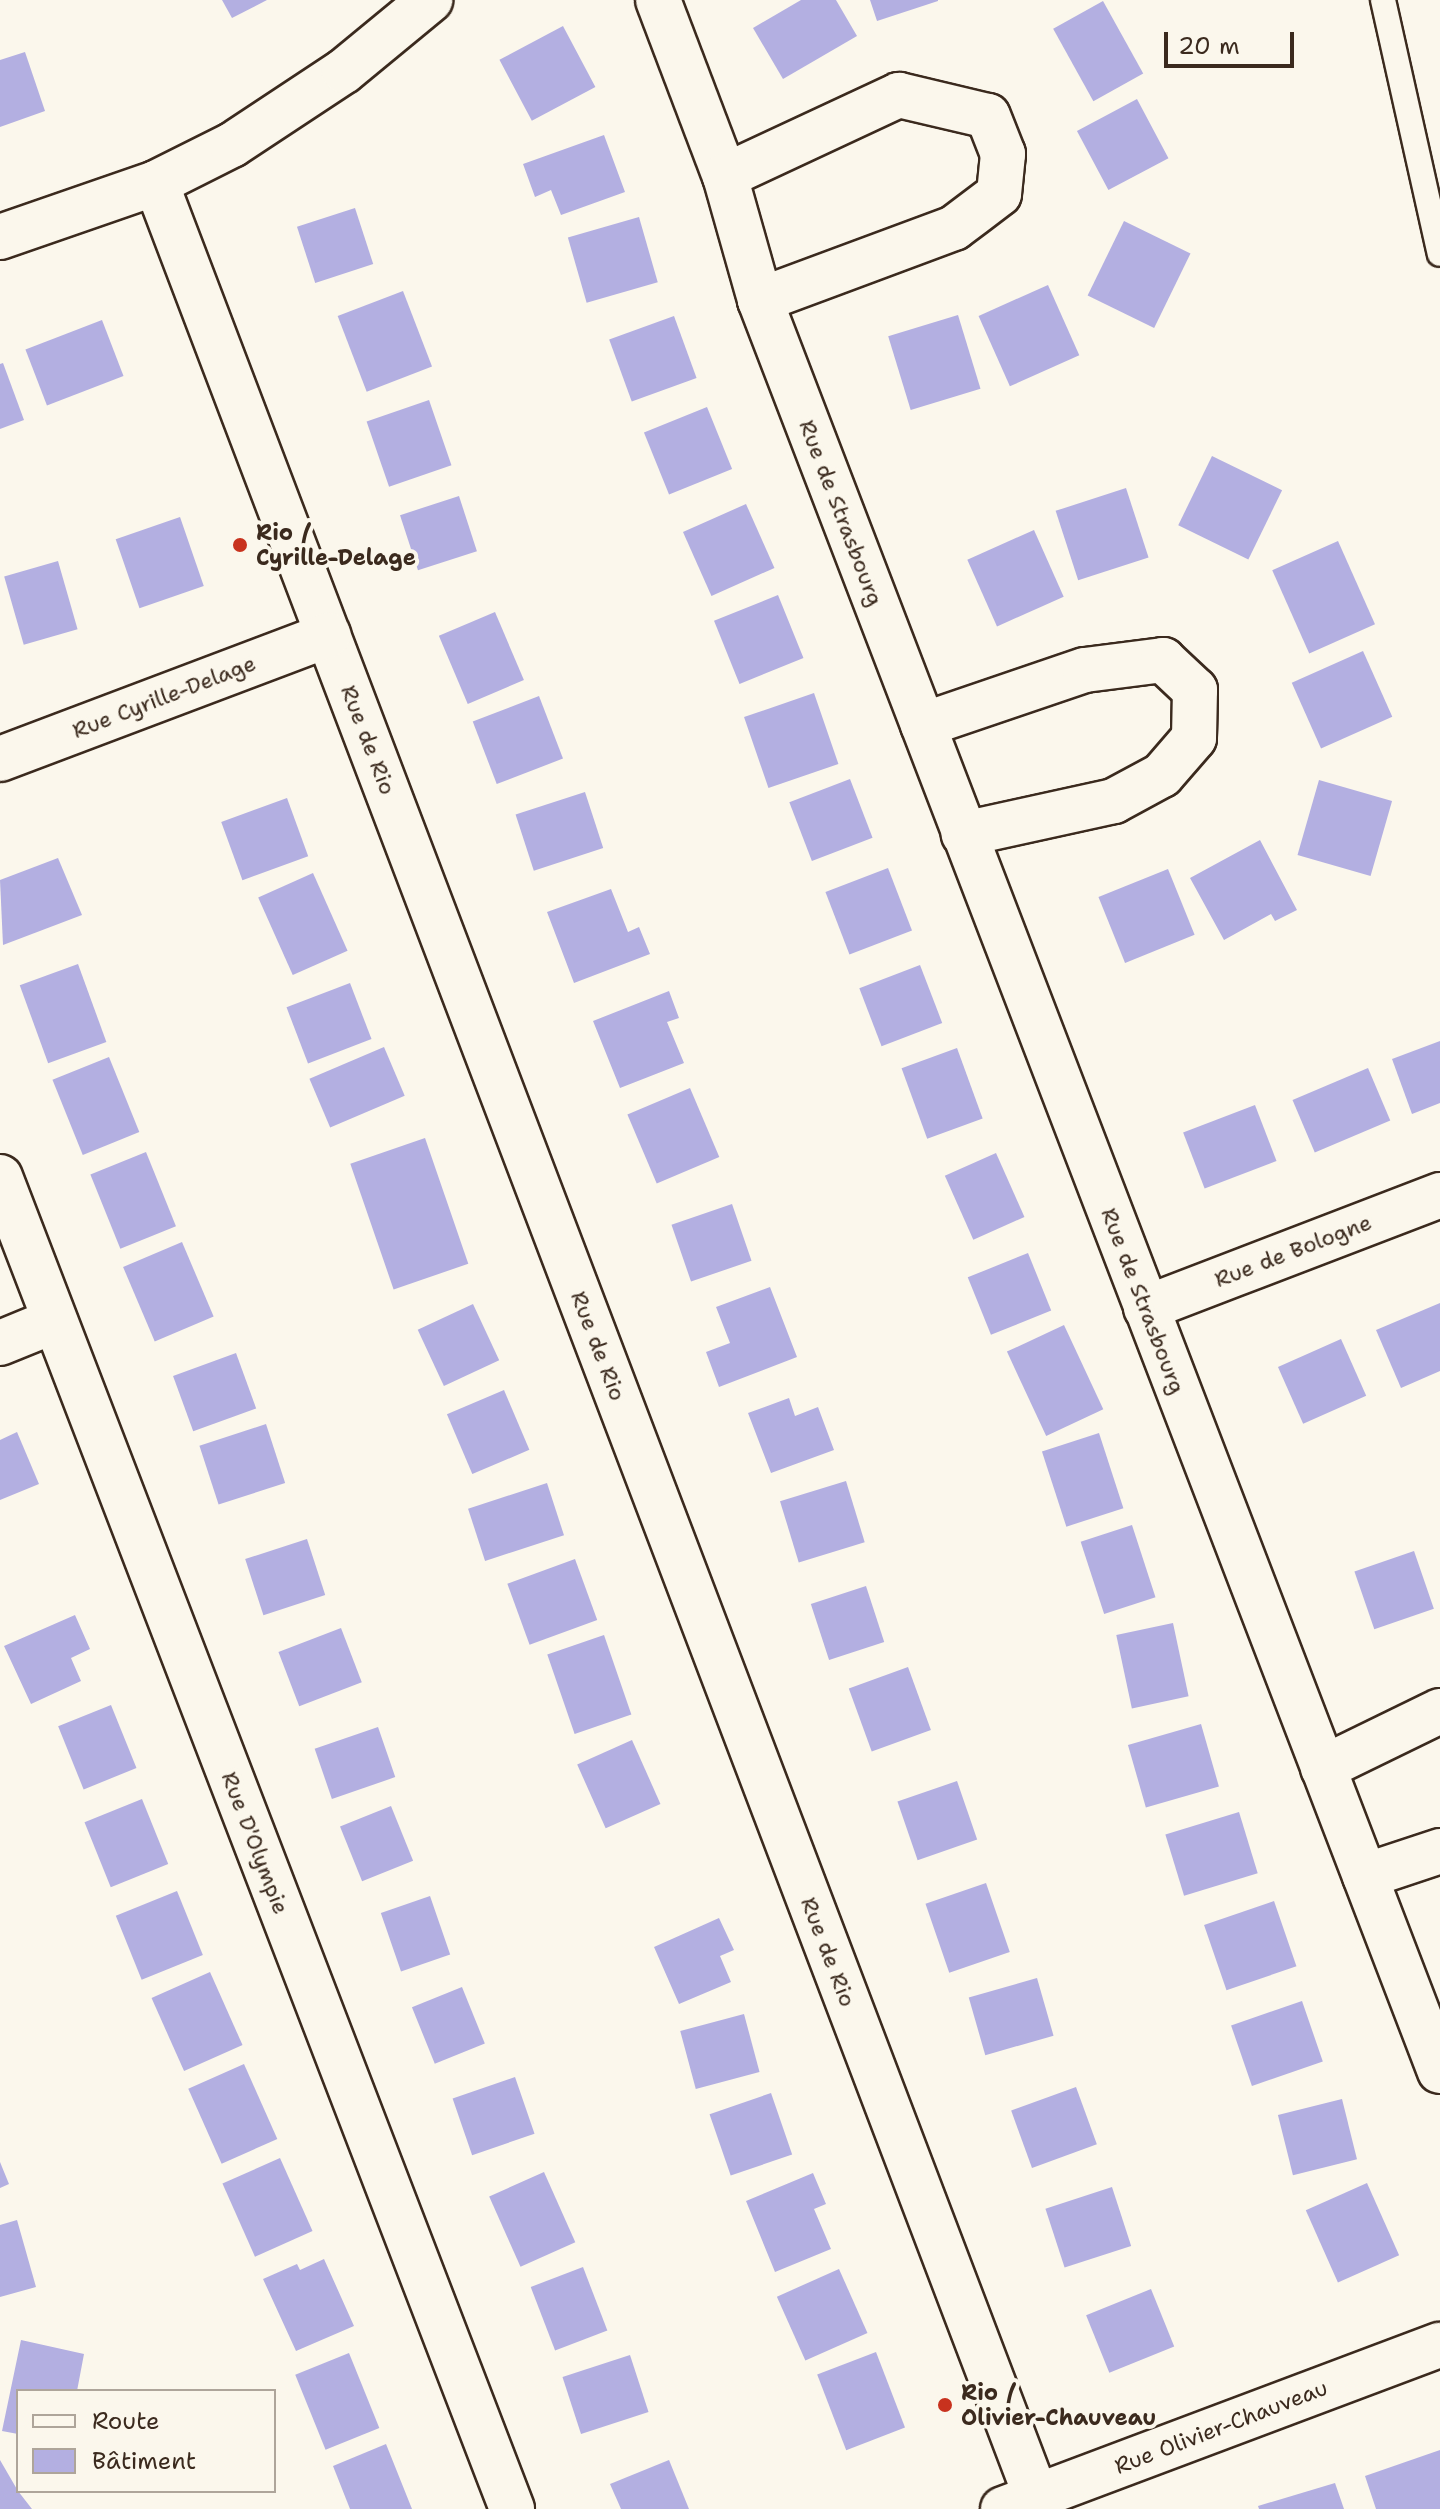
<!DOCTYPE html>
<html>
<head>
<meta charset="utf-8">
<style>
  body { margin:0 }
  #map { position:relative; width:1440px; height:2509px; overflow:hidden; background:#fbf7ec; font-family:"Shantell Sans",sans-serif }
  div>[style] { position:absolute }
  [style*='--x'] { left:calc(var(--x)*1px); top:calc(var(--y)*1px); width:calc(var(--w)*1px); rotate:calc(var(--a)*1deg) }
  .building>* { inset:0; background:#b3afe1; transform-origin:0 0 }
  .roads { filter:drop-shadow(2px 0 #3b2a1e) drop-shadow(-2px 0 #3b2a1e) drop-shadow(0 2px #3b2a1e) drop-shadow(0 -2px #3b2a1e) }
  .service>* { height:24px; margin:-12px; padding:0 12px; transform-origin:12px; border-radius:12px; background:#fbf7ec }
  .minor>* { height:44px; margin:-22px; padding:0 22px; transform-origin:22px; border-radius:22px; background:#fbf7ec }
  .tertiary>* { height:44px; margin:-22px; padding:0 22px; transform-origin:22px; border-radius:22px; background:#fbf7ec }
  .dots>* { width:22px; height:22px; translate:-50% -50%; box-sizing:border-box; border:4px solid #fbf7ec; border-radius:50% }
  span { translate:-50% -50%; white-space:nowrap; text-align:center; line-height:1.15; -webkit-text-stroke:8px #fbf7ec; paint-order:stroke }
  .street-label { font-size:22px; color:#3b2a1e }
  .poi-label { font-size:22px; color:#3b2a1e; font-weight:700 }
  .left { translate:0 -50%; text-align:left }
  .legend { position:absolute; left:16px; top:2389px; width:260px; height:104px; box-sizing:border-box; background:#fbf7ec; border:2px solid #aea59a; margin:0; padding:10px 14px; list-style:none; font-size:24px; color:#3b2a1e }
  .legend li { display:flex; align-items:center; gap:16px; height:40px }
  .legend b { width:40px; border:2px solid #aea59a }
  .scale { position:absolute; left:1164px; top:32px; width:130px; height:36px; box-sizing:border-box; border:4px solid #3b2a1e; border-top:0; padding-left:10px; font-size:24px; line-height:28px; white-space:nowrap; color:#3b2a1e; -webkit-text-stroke:6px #fbf7ec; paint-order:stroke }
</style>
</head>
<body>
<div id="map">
  <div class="building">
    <i style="clip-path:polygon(222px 0,267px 0,232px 18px)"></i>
    <i style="clip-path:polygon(801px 0,836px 0,857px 36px,783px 79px,753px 28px)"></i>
    <i style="clip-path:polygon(870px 0,938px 0,938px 1px,877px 21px)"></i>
    <i style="left:1103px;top:1px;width:83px;height:57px;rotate:61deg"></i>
    <i style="left:563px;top:26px;width:69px;height:72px;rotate:62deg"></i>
    <i style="clip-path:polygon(25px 52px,45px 111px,0 127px,0 60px)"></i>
    <i style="left:1137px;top:99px;width:67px;height:68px;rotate:62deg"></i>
    <i style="clip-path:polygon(604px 135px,625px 192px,561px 215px,551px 190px,535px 197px,523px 164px)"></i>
    <i style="left:355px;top:208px;width:59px;height:61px;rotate:72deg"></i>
    <i style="left:639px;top:217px;width:68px;height:74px;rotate:74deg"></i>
    <i style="left:1124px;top:221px;width:74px;height:83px;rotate:26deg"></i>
    <i style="left:1048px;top:285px;width:77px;height:76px;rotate:66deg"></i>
    <i style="left:403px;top:291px;width:81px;height:70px;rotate:69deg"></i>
    <i style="left:958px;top:315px;width:77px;height:73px;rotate:73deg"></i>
    <i style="left:674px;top:316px;width:66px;height:69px;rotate:70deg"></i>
    <i style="left:102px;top:320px;width:60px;height:82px;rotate:69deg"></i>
    <i style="clip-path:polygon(3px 363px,24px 420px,0 429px,0 364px)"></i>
    <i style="left:429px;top:400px;width:69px;height:66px;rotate:71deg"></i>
    <i style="left:707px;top:407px;width:67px;height:68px;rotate:68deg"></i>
    <i style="left:1212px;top:456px;width:78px;height:77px;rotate:26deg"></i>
    <i style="left:1126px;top:488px;width:73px;height:74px;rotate:72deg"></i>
    <i style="left:459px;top:496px;width:58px;height:62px;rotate:72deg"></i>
    <i style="left:746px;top:504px;width:70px;height:69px;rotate:66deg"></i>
    <i style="left:180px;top:517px;width:73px;height:68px;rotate:71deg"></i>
    <i style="left:1034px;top:530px;width:73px;height:73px;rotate:66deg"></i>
    <i style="left:1338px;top:541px;width:91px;height:72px;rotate:66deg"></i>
    <i style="left:58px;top:561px;width:71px;height:56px;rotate:74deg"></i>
    <i style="left:778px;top:595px;width:68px;height:69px;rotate:68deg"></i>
    <i style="left:495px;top:612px;width:74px;height:61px;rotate:67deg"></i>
    <i style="left:1363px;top:651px;width:72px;height:78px;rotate:66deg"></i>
    <i style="left:814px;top:693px;width:75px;height:74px;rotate:71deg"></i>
    <i style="left:539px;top:696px;width:67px;height:71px;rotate:69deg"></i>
    <i style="left:850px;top:779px;width:63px;height:65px;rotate:69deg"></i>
    <i style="left:1319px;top:780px;width:76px;height:78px;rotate:16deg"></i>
    <i style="left:585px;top:792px;width:59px;height:73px;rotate:72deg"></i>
    <i style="left:287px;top:798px;width:62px;height:70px;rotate:70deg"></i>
    <i style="clip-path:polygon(1260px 840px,1297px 910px,1275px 921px,1271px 914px,1224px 940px,1190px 878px)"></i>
    <i style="clip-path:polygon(58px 858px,82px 915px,3px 945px,0 880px)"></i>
    <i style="left:888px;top:868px;width:67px;height:67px;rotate:69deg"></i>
    <i style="left:1168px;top:869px;width:71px;height:75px;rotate:68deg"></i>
    <i style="left:313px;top:873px;width:85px;height:60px;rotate:66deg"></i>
    <i style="clip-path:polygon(611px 889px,628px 932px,639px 927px,650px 954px,574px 983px,547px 912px)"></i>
    <i style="left:78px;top:964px;width:83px;height:62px;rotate:70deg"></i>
    <i style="left:920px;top:965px;width:62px;height:65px;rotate:69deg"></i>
    <i style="left:350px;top:983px;width:60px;height:68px;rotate:69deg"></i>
    <i style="clip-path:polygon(669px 991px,679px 1018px,667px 1022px,684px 1063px,620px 1088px,593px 1021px)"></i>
    <i style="clip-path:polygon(1440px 1041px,1440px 1103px,1412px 1114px,1392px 1059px)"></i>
    <i style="left:384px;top:1047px;width:53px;height:81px;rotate:67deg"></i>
    <i style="left:957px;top:1048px;width:75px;height:59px;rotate:70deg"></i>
    <i style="left:109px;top:1057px;width:81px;height:61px;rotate:68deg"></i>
    <i style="left:1368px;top:1068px;width:57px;height:82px;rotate:67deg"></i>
    <i style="left:690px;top:1088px;width:75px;height:68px;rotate:67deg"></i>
    <i style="left:1255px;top:1105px;width:60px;height:77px;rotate:69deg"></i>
    <i style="left:425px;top:1138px;width:133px;height:79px;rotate:71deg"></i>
    <i style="left:146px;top:1152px;width:80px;height:60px;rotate:68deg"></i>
    <i style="left:996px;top:1153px;width:70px;height:56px;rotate:66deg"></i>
    <i style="left:732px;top:1204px;width:60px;height:64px;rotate:71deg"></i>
    <i style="left:182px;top:1242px;width:81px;height:64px;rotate:67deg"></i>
    <i style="left:1028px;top:1253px;width:62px;height:65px;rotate:68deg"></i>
    <i style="clip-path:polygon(770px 1287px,797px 1357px,719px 1387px,706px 1352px,730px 1343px,716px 1307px)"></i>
    <i style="clip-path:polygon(1440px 1303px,1440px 1371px,1401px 1388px,1376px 1330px)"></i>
    <i style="left:473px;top:1304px;width:62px;height:61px;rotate:65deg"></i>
    <i style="left:1064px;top:1325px;width:93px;height:63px;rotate:65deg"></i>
    <i style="left:1341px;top:1339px;width:62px;height:69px;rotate:66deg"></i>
    <i style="left:236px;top:1353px;width:59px;height:67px;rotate:70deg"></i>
    <i style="left:504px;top:1390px;width:65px;height:62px;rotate:67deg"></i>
    <i style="clip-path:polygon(789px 1398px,795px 1416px,818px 1407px,834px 1450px,771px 1473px,748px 1413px)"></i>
    <i style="left:266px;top:1424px;width:62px;height:70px;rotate:72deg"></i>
    <i style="clip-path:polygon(17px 1432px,39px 1484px,0 1500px,0 1440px)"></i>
    <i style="left:1099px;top:1433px;width:79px;height:60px;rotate:72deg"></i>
    <i style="left:846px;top:1481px;width:64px;height:69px;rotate:73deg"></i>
    <i style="left:547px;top:1483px;width:55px;height:83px;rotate:72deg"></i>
    <i style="left:1132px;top:1525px;width:76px;height:54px;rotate:72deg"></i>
    <i style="left:307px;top:1539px;width:59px;height:65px;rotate:72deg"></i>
    <i style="left:1414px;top:1551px;width:61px;height:63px;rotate:71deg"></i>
    <i style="left:575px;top:1559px;width:65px;height:72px;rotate:70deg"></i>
    <i style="left:866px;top:1586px;width:59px;height:58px;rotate:72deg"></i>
    <i style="clip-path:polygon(75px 1615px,90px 1649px,71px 1658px,81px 1681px,31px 1704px,4px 1646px)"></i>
    <i style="left:1173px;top:1623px;width:75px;height:58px;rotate:78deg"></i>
    <i style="left:341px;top:1628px;width:58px;height:67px;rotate:69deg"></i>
    <i style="left:604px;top:1635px;width:84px;height:60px;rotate:71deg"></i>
    <i style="left:908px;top:1667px;width:67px;height:63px;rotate:70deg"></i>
    <i style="left:111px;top:1705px;width:68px;height:57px;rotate:68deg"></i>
    <i style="left:1201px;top:1724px;width:65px;height:76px;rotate:74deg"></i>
    <i style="left:378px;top:1727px;width:53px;height:67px;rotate:71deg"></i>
    <i style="left:632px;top:1740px;width:70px;height:60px;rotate:66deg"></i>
    <i style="left:957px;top:1781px;width:62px;height:63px;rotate:71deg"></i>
    <i style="left:142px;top:1799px;width:70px;height:62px;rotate:68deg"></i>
    <i style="left:391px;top:1806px;width:59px;height:55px;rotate:68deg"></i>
    <i style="left:1239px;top:1812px;width:64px;height:77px;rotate:73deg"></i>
    <i style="left:986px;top:1883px;width:73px;height:64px;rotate:71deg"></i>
    <i style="left:177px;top:1891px;width:69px;height:66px;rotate:68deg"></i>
    <i style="left:430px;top:1896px;width:62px;height:52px;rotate:71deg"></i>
    <i style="left:1274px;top:1901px;width:69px;height:74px;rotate:71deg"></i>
    <i style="clip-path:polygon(719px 1918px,734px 1950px,720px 1956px,731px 1982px,679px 2004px,654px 1947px)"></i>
    <i style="left:210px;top:1972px;width:80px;height:64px;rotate:66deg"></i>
    <i style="left:1037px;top:1978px;width:60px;height:71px;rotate:74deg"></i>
    <i style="left:462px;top:1987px;width:61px;height:54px;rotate:68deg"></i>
    <i style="left:1302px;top:2001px;width:64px;height:75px;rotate:71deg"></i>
    <i style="left:744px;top:2014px;width:60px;height:66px;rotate:75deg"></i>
    <i style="left:244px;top:2064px;width:82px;height:61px;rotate:66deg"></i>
    <i style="left:515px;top:2077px;width:60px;height:66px;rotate:71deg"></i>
    <i style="left:1076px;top:2087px;width:61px;height:69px;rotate:70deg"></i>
    <i style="left:771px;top:2093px;width:65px;height:65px;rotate:71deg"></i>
    <i style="left:1342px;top:2099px;width:62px;height:66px;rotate:76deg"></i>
    <i style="left:280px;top:2158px;width:80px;height:63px;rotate:66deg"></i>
    <i style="clip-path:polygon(0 2162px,9px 2184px,0 2188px)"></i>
    <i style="left:544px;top:2172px;width:77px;height:60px;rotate:66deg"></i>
    <i style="clip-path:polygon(813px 2173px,826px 2204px,814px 2209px,831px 2249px,775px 2272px,746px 2201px)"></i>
    <i style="left:1367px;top:2183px;width:79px;height:67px;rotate:66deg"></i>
    <i style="left:1112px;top:2187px;width:62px;height:70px;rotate:72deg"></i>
    <i style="clip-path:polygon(17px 2220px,36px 2287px,0 2297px,0 2225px)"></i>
    <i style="clip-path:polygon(324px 2259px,354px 2326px,296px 2351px,263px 2279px,297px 2264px,300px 2270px)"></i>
    <i style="left:583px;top:2267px;width:68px;height:56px;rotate:69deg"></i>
    <i style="left:839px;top:2269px;width:70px;height:68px;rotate:66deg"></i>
    <i style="left:1151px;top:2289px;width:62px;height:70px;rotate:68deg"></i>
    <i style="clip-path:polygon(21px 2340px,84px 2354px,77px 2391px,18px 2391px,18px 2434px,2px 2431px)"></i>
    <i style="left:876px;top:2352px;width:81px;height:63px;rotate:69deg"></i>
    <i style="left:349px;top:2353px;width:81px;height:58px;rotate:68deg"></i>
    <i style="left:630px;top:2355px;width:60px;height:71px;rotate:72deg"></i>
    <i style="clip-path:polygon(386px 2444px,412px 2509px,350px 2509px,333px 2466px)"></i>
    <i style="clip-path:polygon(1440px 2450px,1440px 2509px,1376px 2509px,1365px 2476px)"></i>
    <i style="clip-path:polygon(0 2460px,18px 2491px,32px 2509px,0 2509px)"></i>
    <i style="clip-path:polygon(669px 2460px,689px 2509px,621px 2509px,610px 2484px)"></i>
    <i style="clip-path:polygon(1335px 2483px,1344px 2509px,1259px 2509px,1258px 2506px)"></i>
  </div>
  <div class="roads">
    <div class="service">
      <i style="--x:1383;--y:0;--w:260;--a:77.4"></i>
    </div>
    <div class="minor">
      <i style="--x:658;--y:0;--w:188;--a:69.2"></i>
      <i style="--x:725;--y:176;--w:129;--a:74.2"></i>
      <i style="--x:760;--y:300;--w:1897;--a:69"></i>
      <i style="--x:725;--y:176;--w:192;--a:-25"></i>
      <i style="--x:899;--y:95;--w:91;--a:13.3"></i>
      <i style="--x:988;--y:116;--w:41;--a:68.5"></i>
      <i style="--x:1003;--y:154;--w:40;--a:95.7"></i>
      <i style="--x:999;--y:194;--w:56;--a:142.9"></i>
      <i style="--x:954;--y:228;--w:207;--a:159.6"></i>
      <i style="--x:156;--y:183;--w:2489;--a:69.17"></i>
      <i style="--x:923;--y:725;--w:171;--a:-18.8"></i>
      <i style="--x:1085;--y:670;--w:79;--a:-7.3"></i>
      <i style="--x:1163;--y:660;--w:44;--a:43.2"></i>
      <i style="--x:1195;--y:690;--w:48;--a:91.2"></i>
      <i style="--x:1194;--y:738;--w:49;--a:130.9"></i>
      <i style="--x:1162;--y:775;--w:55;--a:151.6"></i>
      <i style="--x:1114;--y:801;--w:154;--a:167.6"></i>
      <i style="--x:0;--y:759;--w:351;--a:-20.7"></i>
      <i style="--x:0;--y:1177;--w:1427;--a:68.97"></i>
      <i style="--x:1146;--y:1308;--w:315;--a:-21"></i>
      <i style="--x:0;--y:1343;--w:58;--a:-22.2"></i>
      <i style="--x:1323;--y:1768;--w:130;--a:-26"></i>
      <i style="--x:1365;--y:1876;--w:79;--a:-18.4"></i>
      <i style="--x:1003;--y:2509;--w:467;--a:-20.6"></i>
    </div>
    <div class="tertiary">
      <i style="--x:0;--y:237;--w:165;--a:-19.1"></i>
      <i style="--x:156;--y:183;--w:85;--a:-26.6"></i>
      <i style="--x:232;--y:145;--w:134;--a:-33.5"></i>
      <i style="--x:344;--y:71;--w:112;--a:-39.5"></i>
    </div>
  </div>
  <div class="dots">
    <i style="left:240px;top:545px;background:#c8321e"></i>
    <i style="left:945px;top:2405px;background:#c8321e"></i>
  </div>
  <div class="street-label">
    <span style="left:841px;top:513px;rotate:69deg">Rue de Strasbourg</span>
    <span style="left:164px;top:697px;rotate:-21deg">Rue Cyrille-Delage</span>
    <span style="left:368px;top:740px;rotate:69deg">Rue de Rio</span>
    <span style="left:1293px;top:1251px;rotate:-21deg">Rue de Bologne</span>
    <span style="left:1143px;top:1301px;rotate:69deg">Rue de Strasbourg</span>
    <span style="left:598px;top:1346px;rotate:69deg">Rue de Rio</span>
    <span style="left:255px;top:1843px;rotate:69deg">Rue D'Olympie</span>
    <span style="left:828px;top:1952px;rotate:69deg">Rue de Rio</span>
    <span style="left:1221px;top:2427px;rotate:-21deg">Rue Olivier-Chauveau</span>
  </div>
  <div class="poi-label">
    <span class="left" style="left:256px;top:545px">Rio /<br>Cyrille-Delage</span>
    <span class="left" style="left:961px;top:2405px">Rio /<br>Olivier-Chauveau</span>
  </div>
  <ul class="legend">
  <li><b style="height:10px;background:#fbf7ec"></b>Route</li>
  <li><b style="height:22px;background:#b3afe1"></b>Bâtiment</li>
  </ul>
  <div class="scale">20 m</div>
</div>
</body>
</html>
